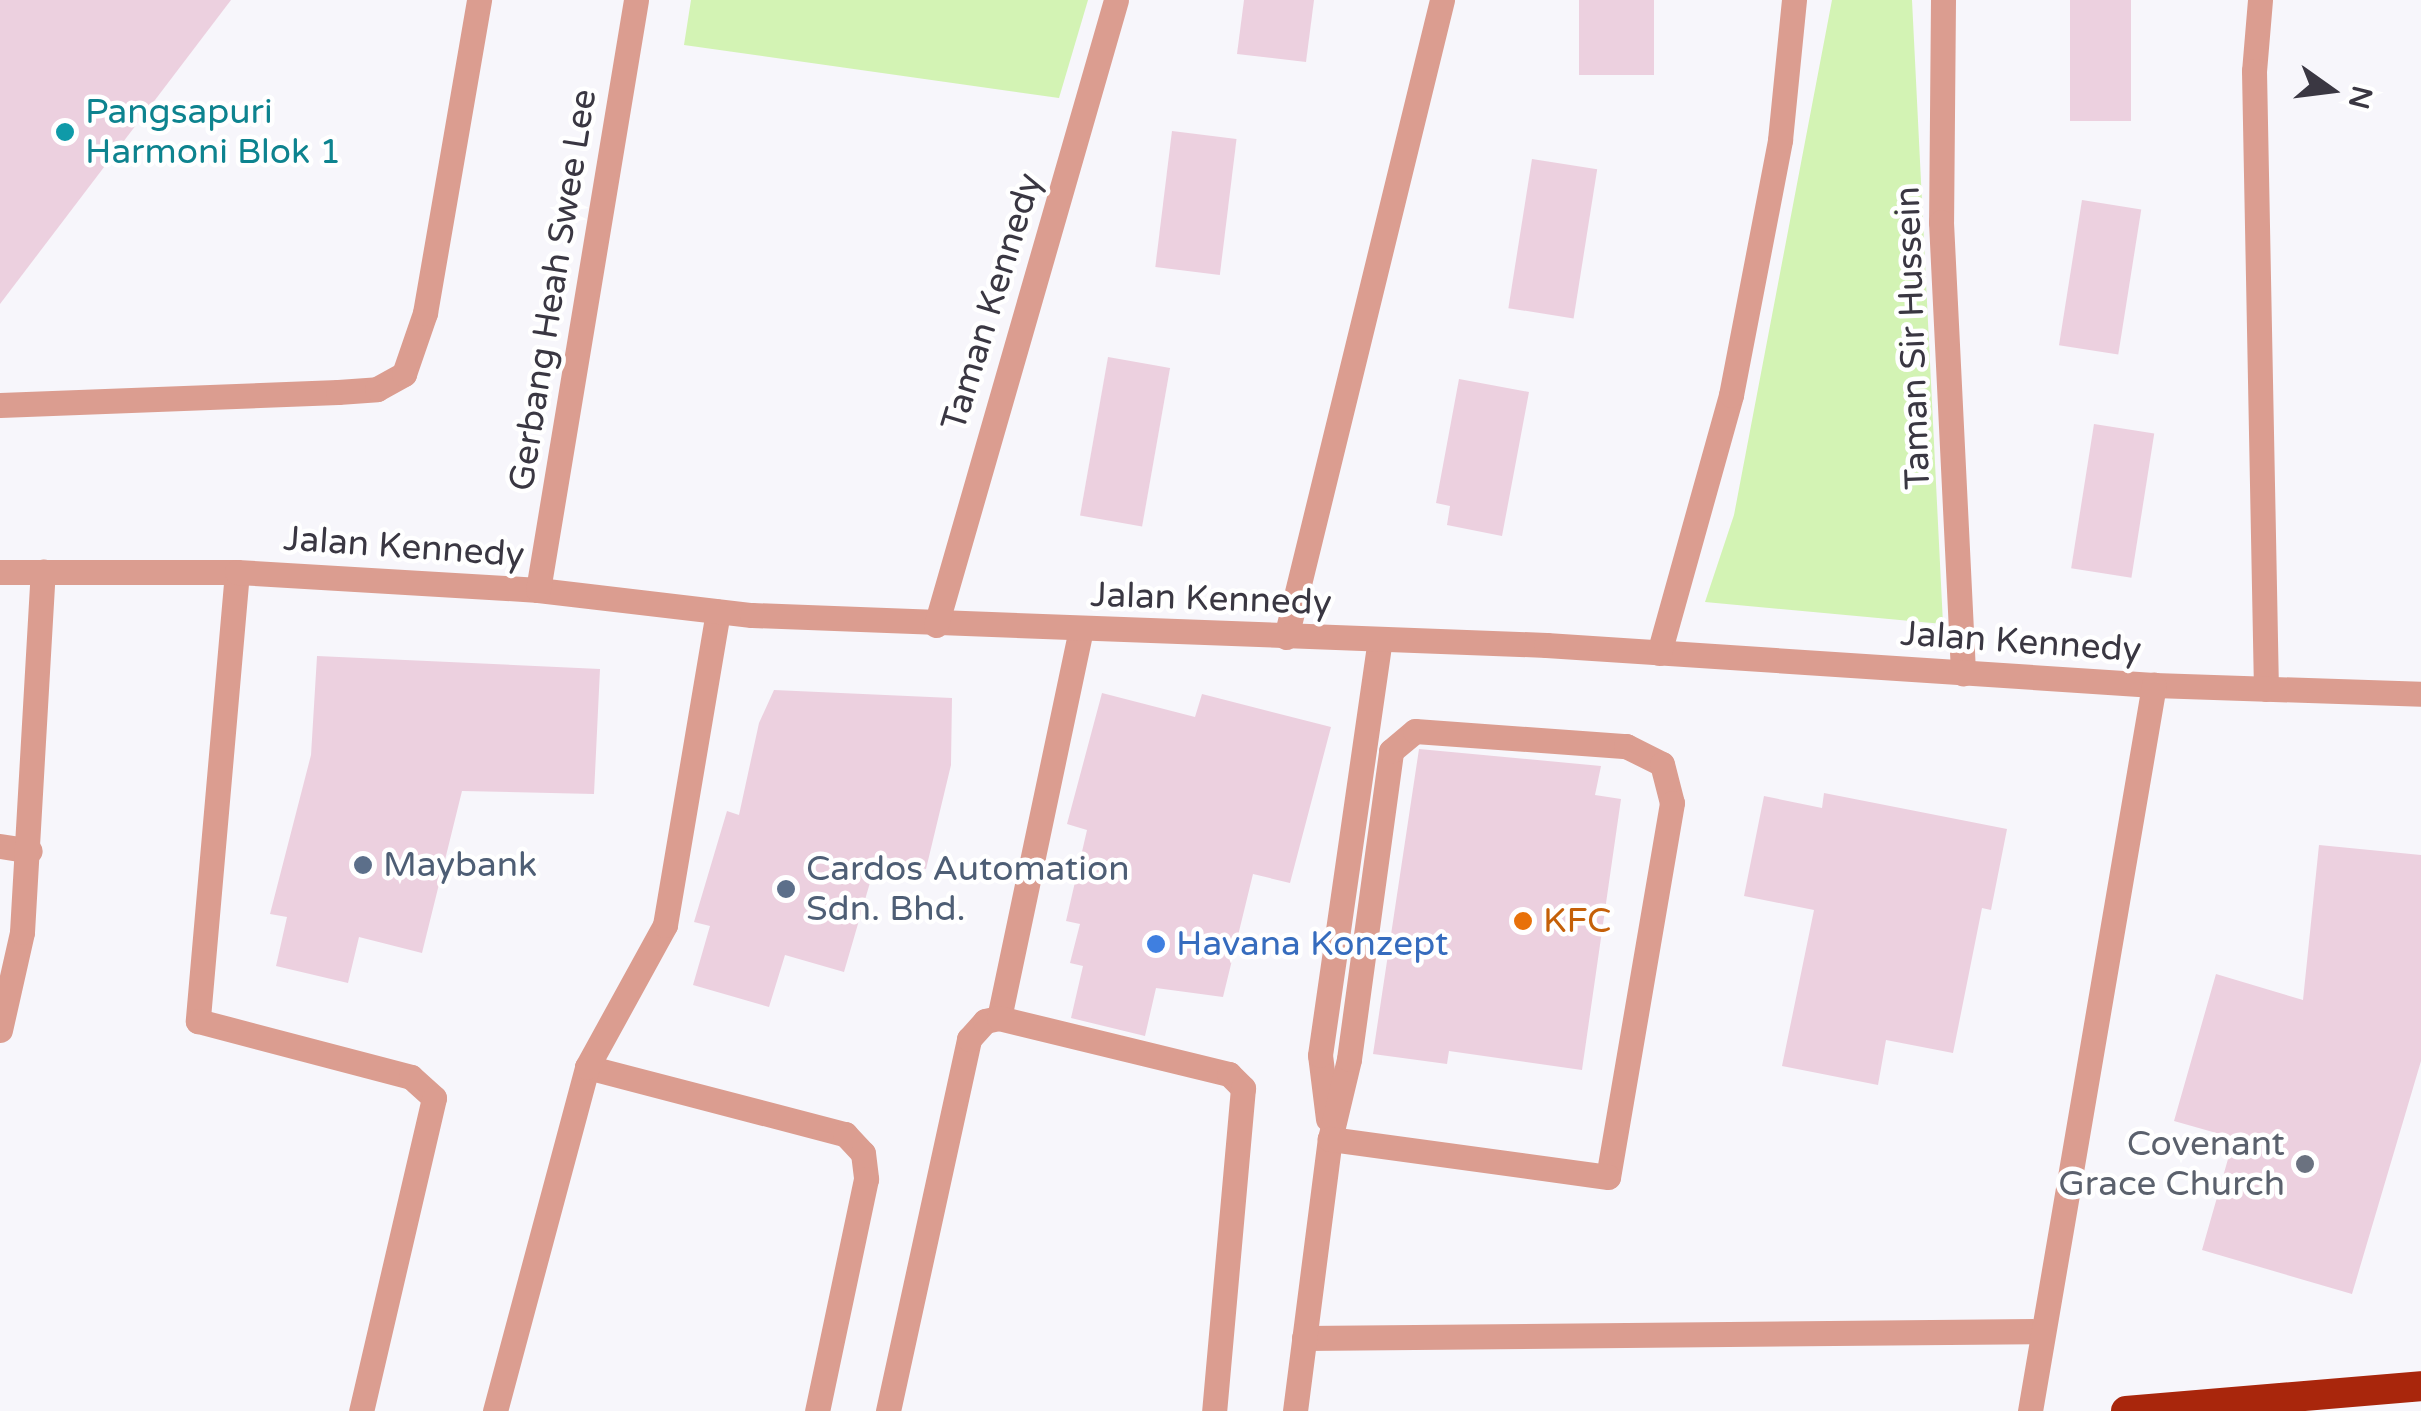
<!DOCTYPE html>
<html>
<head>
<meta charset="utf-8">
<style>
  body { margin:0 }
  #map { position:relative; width:2421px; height:1411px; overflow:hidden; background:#f7f6fb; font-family:"Varela Round",sans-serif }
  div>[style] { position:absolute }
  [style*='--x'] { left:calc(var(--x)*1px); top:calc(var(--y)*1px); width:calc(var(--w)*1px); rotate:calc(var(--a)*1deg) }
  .green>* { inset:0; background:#d3f3b4 }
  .building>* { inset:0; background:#ecd0df; transform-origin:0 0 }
  .lane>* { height:25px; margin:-12.5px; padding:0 12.5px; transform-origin:12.5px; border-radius:12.5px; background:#db9d90 }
  .street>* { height:25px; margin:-12.5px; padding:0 12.5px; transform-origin:12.5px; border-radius:12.5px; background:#db9d90 }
  .highway>* { height:30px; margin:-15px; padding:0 15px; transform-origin:15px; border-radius:15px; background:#a9260c }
  .dots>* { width:28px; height:28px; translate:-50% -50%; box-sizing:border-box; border:5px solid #fff; border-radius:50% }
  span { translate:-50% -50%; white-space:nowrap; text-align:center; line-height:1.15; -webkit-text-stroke:9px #fff; paint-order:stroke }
  .culture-label { font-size:35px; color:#0d838f }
  .left { translate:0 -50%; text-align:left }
  .street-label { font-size:35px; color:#3a3742 }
  .service-label { font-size:35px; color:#4e5e75 }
  .food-label { font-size:35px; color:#c56008 }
  .shop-label { font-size:35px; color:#366cbe }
  .worship-label { font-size:35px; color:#5b616d }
  .right { translate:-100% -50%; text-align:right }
  .north { position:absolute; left:2281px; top:40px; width:100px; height:100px; -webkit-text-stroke:8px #fff; paint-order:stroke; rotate:104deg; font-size:28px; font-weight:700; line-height:40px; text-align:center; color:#3a3742 }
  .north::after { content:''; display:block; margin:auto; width:35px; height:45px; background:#3a3742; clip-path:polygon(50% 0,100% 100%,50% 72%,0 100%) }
</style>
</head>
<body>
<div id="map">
  <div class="green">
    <i style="clip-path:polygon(691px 0,1088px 0,1059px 98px,684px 45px)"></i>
    <i style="clip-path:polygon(1832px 0,1912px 0,1943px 624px,1705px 602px,1734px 515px)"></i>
  </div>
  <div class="building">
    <i style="clip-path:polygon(0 0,231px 0,0 304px)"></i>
    <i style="clip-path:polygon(1244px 0,1314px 0,1306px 62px,1237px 54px)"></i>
    <i style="left:1579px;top:0;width:75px;height:75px"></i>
    <i style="left:2070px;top:0;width:61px;height:121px"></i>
    <i style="left:1172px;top:131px;width:65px;height:137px;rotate:7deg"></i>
    <i style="left:1532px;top:159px;width:66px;height:151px;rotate:9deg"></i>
    <i style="left:2082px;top:200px;width:60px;height:147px;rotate:9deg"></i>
    <i style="left:1108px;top:357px;width:63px;height:161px;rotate:10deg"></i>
    <i style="clip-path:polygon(1459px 379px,1529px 392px,1502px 536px,1447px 525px,1450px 506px,1436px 503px)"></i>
    <i style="left:2094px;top:424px;width:61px;height:146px;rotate:9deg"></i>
    <i style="clip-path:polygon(317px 656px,600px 669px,594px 794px,462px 791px,422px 953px,359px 937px,348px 983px,276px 966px,287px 917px,270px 914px,311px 755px)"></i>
    <i style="clip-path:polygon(774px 690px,952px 698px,951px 765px,926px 869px,878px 855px,844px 972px,785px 955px,769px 1007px,693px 985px,710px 926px,694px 922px,727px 811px,739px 815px,759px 723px)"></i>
    <i style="clip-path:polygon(1102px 693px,1195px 717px,1202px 694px,1331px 727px,1290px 883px,1253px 874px,1223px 997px,1156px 988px,1145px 1036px,1071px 1018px,1083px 966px,1070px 963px,1080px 924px,1066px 921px,1087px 830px,1067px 824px)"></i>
    <i style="clip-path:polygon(1419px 749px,1601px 766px,1595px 795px,1621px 799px,1582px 1070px,1449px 1051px,1447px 1064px,1373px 1054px)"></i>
    <i style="clip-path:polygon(1824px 793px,2007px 829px,1991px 910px,1982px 908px,1953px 1053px,1886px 1040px,1878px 1085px,1782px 1066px,1814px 910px,1744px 896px,1764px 796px,1822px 808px)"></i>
    <i style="clip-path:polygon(2319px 845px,2421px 855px,2421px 1061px,2352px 1294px,2202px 1250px,2234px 1138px,2174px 1121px,2216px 974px,2303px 1000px)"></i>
  </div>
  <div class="lane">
    <i style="--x:2260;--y:0;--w:71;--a:94.8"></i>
    <i style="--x:2254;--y:71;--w:618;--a:88.89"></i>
    <i style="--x:0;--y:405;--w:338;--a:-2.2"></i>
    <i style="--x:338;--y:392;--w:39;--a:-4"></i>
    <i style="--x:377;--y:389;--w:31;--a:-29"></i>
    <i style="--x:404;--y:374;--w:65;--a:-71"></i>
    <i style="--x:425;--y:313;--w:318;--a:-80.2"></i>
    <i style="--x:237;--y:572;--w:451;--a:95"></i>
    <i style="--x:198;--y:1021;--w:220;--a:14.7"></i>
    <i style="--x:411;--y:1077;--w:31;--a:42"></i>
    <i style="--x:434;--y:1098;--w:321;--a:103.1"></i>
    <i style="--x:1286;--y:637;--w:656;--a:-76.24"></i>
    <i style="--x:0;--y:846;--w:30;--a:9"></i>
    <i style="--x:999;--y:1018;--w:398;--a:-78.1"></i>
    <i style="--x:0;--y:1030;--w:100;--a:-77.3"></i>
    <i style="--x:22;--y:932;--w:361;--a:-86.7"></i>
    <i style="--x:587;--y:1067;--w:267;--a:14.6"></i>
    <i style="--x:845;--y:1134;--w:26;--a:47"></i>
    <i style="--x:863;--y:1153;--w:26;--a:83"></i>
    <i style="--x:866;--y:1179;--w:237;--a:101.9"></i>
    <i style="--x:1328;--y:1119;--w:64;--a:-97.1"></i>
    <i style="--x:1320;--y:1055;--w:420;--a:-81.8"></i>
    <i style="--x:1304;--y:1338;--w:738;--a:-0.54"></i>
    <i style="--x:495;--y:1411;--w:356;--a:-75"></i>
    <i style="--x:587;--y:1067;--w:162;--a:-61.2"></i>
    <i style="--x:665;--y:925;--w:318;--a:-80.4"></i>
    <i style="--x:888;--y:1411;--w:381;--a:-77.7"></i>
    <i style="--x:969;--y:1039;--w:24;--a:-48"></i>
    <i style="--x:985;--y:1021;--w:14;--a:-12"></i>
    <i style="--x:999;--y:1018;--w:237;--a:13.7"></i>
    <i style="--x:1229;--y:1074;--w:20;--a:45"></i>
    <i style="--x:1243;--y:1088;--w:324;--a:95.1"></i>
    <i style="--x:1295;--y:1411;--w:274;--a:-82.7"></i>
    <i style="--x:1330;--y:1139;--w:82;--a:-76.6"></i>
    <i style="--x:1349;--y:1059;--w:311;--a:-82.2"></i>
    <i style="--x:1391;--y:751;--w:31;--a:-40"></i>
    <i style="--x:1415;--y:731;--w:212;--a:4.1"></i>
    <i style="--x:1626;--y:746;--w:40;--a:26.6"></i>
    <i style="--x:1662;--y:764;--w:40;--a:75.6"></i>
    <i style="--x:1672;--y:803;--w:379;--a:99.7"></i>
    <i style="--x:1608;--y:1177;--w:281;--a:-172.2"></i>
  </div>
  <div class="street">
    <i style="--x:1943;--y:0;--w:222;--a:90.5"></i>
    <i style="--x:1941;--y:222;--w:452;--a:87.2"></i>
    <i style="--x:0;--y:572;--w:237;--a:0"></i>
    <i style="--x:237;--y:572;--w:302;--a:3.4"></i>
    <i style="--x:538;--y:590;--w:215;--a:6.7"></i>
    <i style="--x:752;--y:615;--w:795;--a:2.16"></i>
    <i style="--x:1546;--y:645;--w:609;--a:3.76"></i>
    <i style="--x:2154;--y:685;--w:267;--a:1.9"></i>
    <i style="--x:538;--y:590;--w:598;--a:-80.57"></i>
    <i style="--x:936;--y:625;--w:650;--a:-73.93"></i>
    <i style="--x:1659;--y:653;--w:268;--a:-74.4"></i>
    <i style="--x:1731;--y:395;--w:260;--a:-79.1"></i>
    <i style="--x:1780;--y:140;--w:141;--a:-84.3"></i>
    <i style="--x:2030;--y:1411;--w:737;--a:-80.31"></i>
  </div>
  <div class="highway">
    <i style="--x:2126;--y:1411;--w:296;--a:-4.8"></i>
  </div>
  <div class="dots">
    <i style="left:65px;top:132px;background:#0f9aa8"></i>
    <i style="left:363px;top:865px;background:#5c6f8a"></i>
    <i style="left:786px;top:889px;background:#5c6f8a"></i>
    <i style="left:1523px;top:921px;background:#e8710a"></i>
    <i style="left:1156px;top:944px;background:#3f7fe0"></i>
    <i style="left:2305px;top:1164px;background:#6b7280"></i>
  </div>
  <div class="culture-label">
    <span class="left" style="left:85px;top:132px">Pangsapuri<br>Harmoni Blok 1</span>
  </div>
  <div class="street-label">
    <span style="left:553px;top:290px;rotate:-81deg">Gerbang Heah Swee Lee</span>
    <span style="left:992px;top:302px;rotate:-73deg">Taman Kennedy</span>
    <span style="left:1913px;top:338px;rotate:-92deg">Taman Sir Hussein</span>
    <span style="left:404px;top:547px;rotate:4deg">Jalan Kennedy</span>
    <span style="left:1211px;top:599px;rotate:2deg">Jalan Kennedy</span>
    <span style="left:2021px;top:642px;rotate:4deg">Jalan Kennedy</span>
  </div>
  <div class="service-label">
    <span class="left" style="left:383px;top:865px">Maybank</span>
    <span class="left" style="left:806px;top:889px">Cardos Automation<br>Sdn. Bhd.</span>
  </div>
  <div class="food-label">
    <span class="left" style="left:1543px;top:921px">KFC</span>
  </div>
  <div class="shop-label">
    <span class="left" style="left:1176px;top:944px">Havana Konzept</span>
  </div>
  <div class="worship-label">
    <span class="right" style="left:2285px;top:1164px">Covenant<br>Grace Church</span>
  </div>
  <div class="north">N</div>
</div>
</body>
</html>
